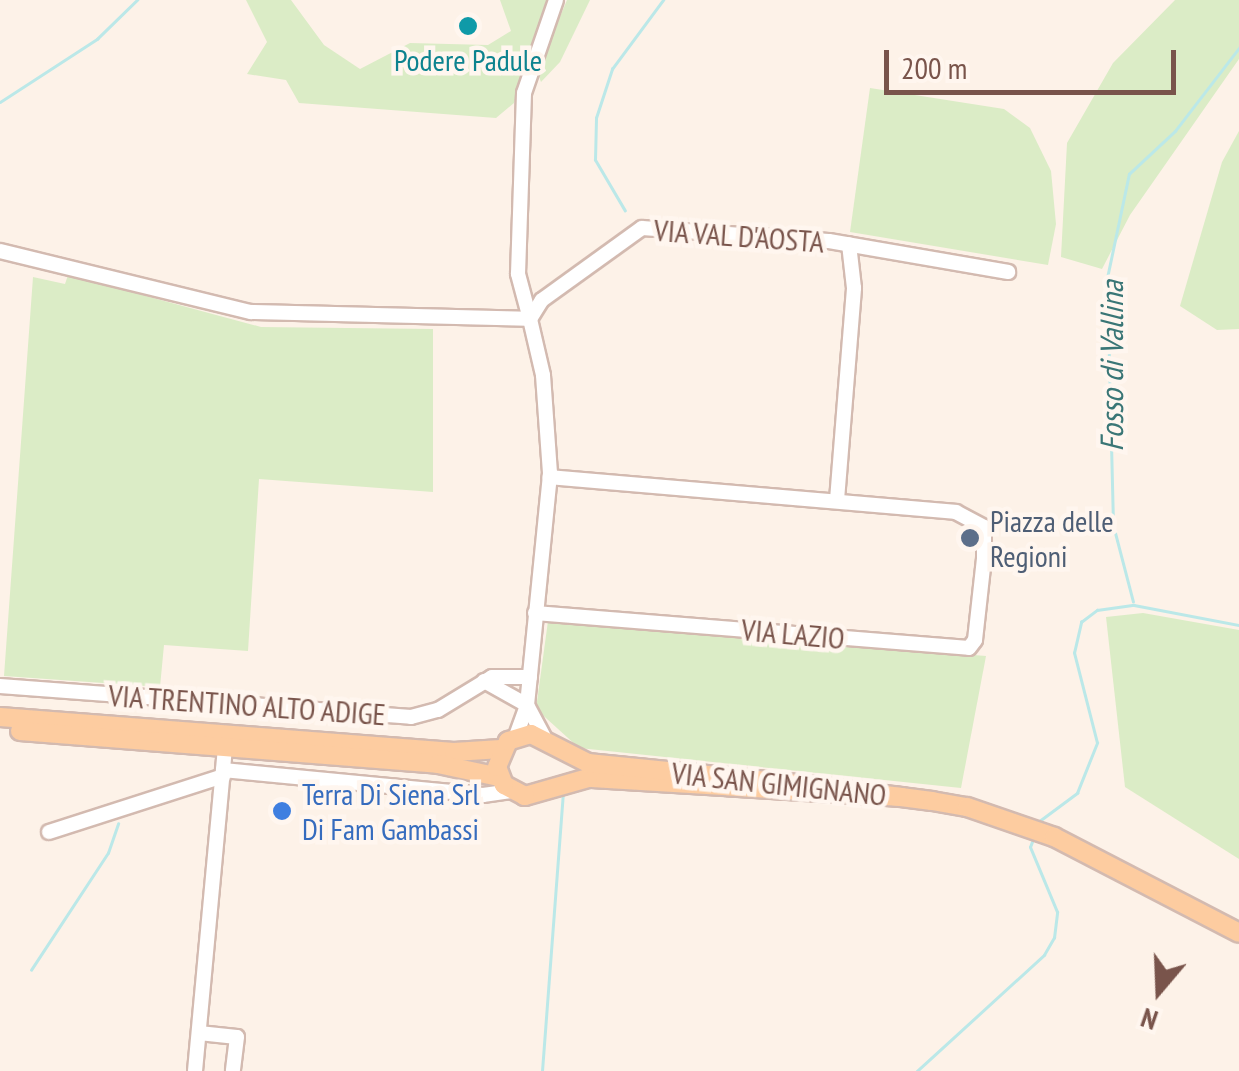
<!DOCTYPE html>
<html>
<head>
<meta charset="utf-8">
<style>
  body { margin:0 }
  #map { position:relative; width:1239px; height:1071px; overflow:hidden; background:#fdf2e8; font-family:"PT Sans Narrow",sans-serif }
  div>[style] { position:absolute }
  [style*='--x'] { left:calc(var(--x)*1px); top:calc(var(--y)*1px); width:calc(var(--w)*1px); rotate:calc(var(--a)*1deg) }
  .green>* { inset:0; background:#dbecc6 }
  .stream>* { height:2.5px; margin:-1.25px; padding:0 1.25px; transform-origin:1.25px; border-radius:1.25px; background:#bbe8e8 }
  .roads { filter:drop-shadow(2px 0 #d3bab0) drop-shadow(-2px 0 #d3bab0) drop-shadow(0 2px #d3bab0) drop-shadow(0 -2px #d3bab0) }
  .minor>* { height:14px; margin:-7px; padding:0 7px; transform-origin:7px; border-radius:7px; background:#fff }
  .major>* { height:18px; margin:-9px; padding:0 9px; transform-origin:9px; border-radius:9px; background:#fdcca0 }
  .dots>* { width:28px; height:28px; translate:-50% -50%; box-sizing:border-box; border:5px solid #fff6ef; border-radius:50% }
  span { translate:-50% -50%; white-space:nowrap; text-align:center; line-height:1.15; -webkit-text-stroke:9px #fff6ef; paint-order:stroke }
  .culture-label { font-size:30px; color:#0d838f }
  .street-label { font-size:30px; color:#79544b }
  .service-label { font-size:30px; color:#4e5e75 }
  .left { translate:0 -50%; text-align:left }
  .shop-label { font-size:30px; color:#366cbe }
  .water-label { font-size:32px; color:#3a7676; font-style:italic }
  .north { position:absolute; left:1109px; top:941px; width:100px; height:100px; -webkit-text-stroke:8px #fff6ef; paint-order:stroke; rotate:199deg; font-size:28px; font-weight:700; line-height:40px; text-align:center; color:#79544b }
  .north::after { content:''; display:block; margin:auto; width:35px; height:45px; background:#79544b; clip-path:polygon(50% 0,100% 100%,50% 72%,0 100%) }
  .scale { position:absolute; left:884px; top:50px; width:292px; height:45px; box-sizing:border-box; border:5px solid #79544b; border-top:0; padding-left:12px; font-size:30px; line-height:35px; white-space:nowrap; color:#79544b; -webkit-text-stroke:8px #fff6ef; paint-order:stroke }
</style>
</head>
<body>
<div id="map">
  <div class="green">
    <i style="clip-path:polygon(246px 0,291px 0,324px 45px,360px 69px,410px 43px,488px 45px,511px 31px,500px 0,550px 0,514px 103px,496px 118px,299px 103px,286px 80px,247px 74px,267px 42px)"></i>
    <i style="clip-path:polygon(567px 0,590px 0,560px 62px,541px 82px,537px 71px)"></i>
    <i style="clip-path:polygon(1175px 0,1239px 0,1239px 59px,1130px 215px,1102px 269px,1061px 257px,1067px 143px,1113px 63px)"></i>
    <i style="clip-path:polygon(870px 88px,1004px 109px,1030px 128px,1051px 171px,1056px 224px,1048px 265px,850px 232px)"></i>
    <i style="clip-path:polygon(1239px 131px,1239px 329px,1217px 330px,1180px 306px,1222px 162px)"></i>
    <i style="clip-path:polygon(68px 275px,261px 327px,433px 329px,433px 492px,259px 479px,248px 651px,164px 645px,160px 687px,4px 676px,33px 277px,65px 284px)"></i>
    <i style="clip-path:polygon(1143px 613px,1239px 630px,1239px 859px,1125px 787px,1106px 617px)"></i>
    <i style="clip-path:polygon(548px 621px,986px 656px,961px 788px,579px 748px,536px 709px)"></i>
  </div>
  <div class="stream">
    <i style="--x:0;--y:102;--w:116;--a:-33"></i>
    <i style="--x:97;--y:39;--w:56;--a:-44.3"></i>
    <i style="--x:625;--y:211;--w:59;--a:-120.5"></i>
    <i style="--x:595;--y:160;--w:42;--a:-88.6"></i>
    <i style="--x:596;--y:118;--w:52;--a:-71.9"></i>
    <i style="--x:612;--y:69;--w:86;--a:-53.5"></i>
    <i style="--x:1133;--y:602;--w:80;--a:-104.6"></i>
    <i style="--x:1113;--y:525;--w:247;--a:-91.4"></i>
    <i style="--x:1107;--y:278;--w:106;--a:-78.1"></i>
    <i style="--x:1129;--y:174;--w:63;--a:-43.1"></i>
    <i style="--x:1175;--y:131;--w:105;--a:-52.4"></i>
    <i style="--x:1038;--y:822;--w:49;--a:-36.6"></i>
    <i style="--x:1077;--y:793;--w:54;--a:-68.2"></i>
    <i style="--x:1097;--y:743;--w:93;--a:-104.3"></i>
    <i style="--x:1074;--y:653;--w:32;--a:-77"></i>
    <i style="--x:1081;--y:622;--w:20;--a:-37"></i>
    <i style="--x:1097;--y:610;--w:37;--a:-8"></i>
    <i style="--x:1134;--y:605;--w:107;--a:10.8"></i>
    <i style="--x:31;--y:970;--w:140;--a:-56.7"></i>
    <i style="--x:108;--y:853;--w:31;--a:-71"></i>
    <i style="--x:542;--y:1071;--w:278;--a:-85.7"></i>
    <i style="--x:917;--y:1071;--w:172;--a:-42.4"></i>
    <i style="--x:1044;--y:955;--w:20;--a:-60"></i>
    <i style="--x:1054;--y:938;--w:26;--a:-83"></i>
    <i style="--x:1057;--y:912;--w:70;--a:-112.6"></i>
    <i style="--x:1030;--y:847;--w:9;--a:-69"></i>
  </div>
  <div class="roads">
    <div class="minor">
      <i style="--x:0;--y:251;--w:258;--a:13.7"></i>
      <i style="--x:251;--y:312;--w:279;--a:1.4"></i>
      <i style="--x:530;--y:319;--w:47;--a:-104.9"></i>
      <i style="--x:518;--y:274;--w:181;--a:-88.1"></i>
      <i style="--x:524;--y:93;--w:98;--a:-71"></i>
      <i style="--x:837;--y:500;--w:213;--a:-85.4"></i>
      <i style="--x:854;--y:288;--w:44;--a:-96.5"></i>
      <i style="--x:535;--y:613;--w:435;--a:4.6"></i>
      <i style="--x:969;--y:648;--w:10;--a:-53"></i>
      <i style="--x:975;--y:640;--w:82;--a:-83.7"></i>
      <i style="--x:984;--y:558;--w:31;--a:-90"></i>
      <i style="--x:984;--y:527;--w:32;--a:-152"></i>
      <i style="--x:956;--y:512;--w:408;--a:-175.1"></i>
      <i style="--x:484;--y:681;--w:49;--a:29.2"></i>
      <i style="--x:527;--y:705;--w:38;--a:62"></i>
      <i style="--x:0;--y:686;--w:412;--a:4.3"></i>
      <i style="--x:411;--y:717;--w:28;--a:-15"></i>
      <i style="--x:438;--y:710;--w:63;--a:-31.4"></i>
      <i style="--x:492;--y:677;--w:38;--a:0"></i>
      <i style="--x:516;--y:736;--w:33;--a:-70"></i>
      <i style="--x:527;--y:705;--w:233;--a:-84.3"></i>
      <i style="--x:550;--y:473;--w:98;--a:-94.1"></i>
      <i style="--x:543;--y:375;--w:57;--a:-103.1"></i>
      <i style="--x:530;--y:319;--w:22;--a:-58"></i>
      <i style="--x:542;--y:300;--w:123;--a:-35.8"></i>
      <i style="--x:642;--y:228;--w:187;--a:4"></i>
      <i style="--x:829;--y:241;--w:182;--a:9.8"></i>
      <i style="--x:223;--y:770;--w:261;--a:5.5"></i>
      <i style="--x:483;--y:795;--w:28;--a:-8"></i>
      <i style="--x:49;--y:832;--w:183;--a:-17.8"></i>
      <i style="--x:199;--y:1033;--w:38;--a:6"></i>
      <i style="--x:237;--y:1037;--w:34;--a:97"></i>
      <i style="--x:195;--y:1071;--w:326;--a:-84.7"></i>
    </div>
    <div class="major">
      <i style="--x:0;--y:717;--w:455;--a:4.4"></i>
      <i style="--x:454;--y:752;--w:47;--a:-3.7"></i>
      <i style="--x:20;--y:731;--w:419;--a:4.5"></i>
      <i style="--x:438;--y:764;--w:62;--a:12"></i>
      <i style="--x:902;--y:797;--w:315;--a:-176.5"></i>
      <i style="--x:588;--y:778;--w:66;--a:164.1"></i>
      <i style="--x:525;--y:796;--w:24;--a:-152"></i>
      <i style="--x:504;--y:785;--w:19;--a:-111"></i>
      <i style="--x:497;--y:767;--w:28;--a:-67"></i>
      <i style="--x:508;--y:741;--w:24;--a:-17"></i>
      <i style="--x:531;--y:734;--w:64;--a:27"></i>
      <i style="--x:588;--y:763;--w:220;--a:5.7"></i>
      <i style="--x:807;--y:785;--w:126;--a:7.3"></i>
      <i style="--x:932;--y:801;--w:36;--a:10"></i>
      <i style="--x:967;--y:807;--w:92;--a:19"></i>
      <i style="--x:1054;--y:837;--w:208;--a:27.4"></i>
    </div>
  </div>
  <div class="dots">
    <i style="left:468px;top:26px;background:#0f9aa8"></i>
    <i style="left:970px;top:538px;background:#5c6f8a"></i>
    <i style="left:282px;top:811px;background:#3f7fe0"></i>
  </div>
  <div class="culture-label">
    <span style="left:468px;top:60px">Podere Padule</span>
  </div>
  <div class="street-label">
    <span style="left:739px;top:236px;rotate:4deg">VIA VAL D'AOSTA</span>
    <span style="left:793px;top:634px;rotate:5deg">VIA LAZIO</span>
    <span style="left:247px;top:705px;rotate:4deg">VIA TRENTINO ALTO ADIGE</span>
    <span style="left:779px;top:784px;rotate:6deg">VIA SAN GIMIGNANO</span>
  </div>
  <div class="service-label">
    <span class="left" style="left:990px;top:538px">Piazza delle<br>Regioni</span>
  </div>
  <div class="shop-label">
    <span class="left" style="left:302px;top:811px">Terra Di Siena Srl<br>Di Fam Gambassi</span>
  </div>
  <div class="water-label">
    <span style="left:1111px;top:366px;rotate:-90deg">Fosso di Vallina</span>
  </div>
  <div class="north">N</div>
  <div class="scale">200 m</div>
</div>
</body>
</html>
